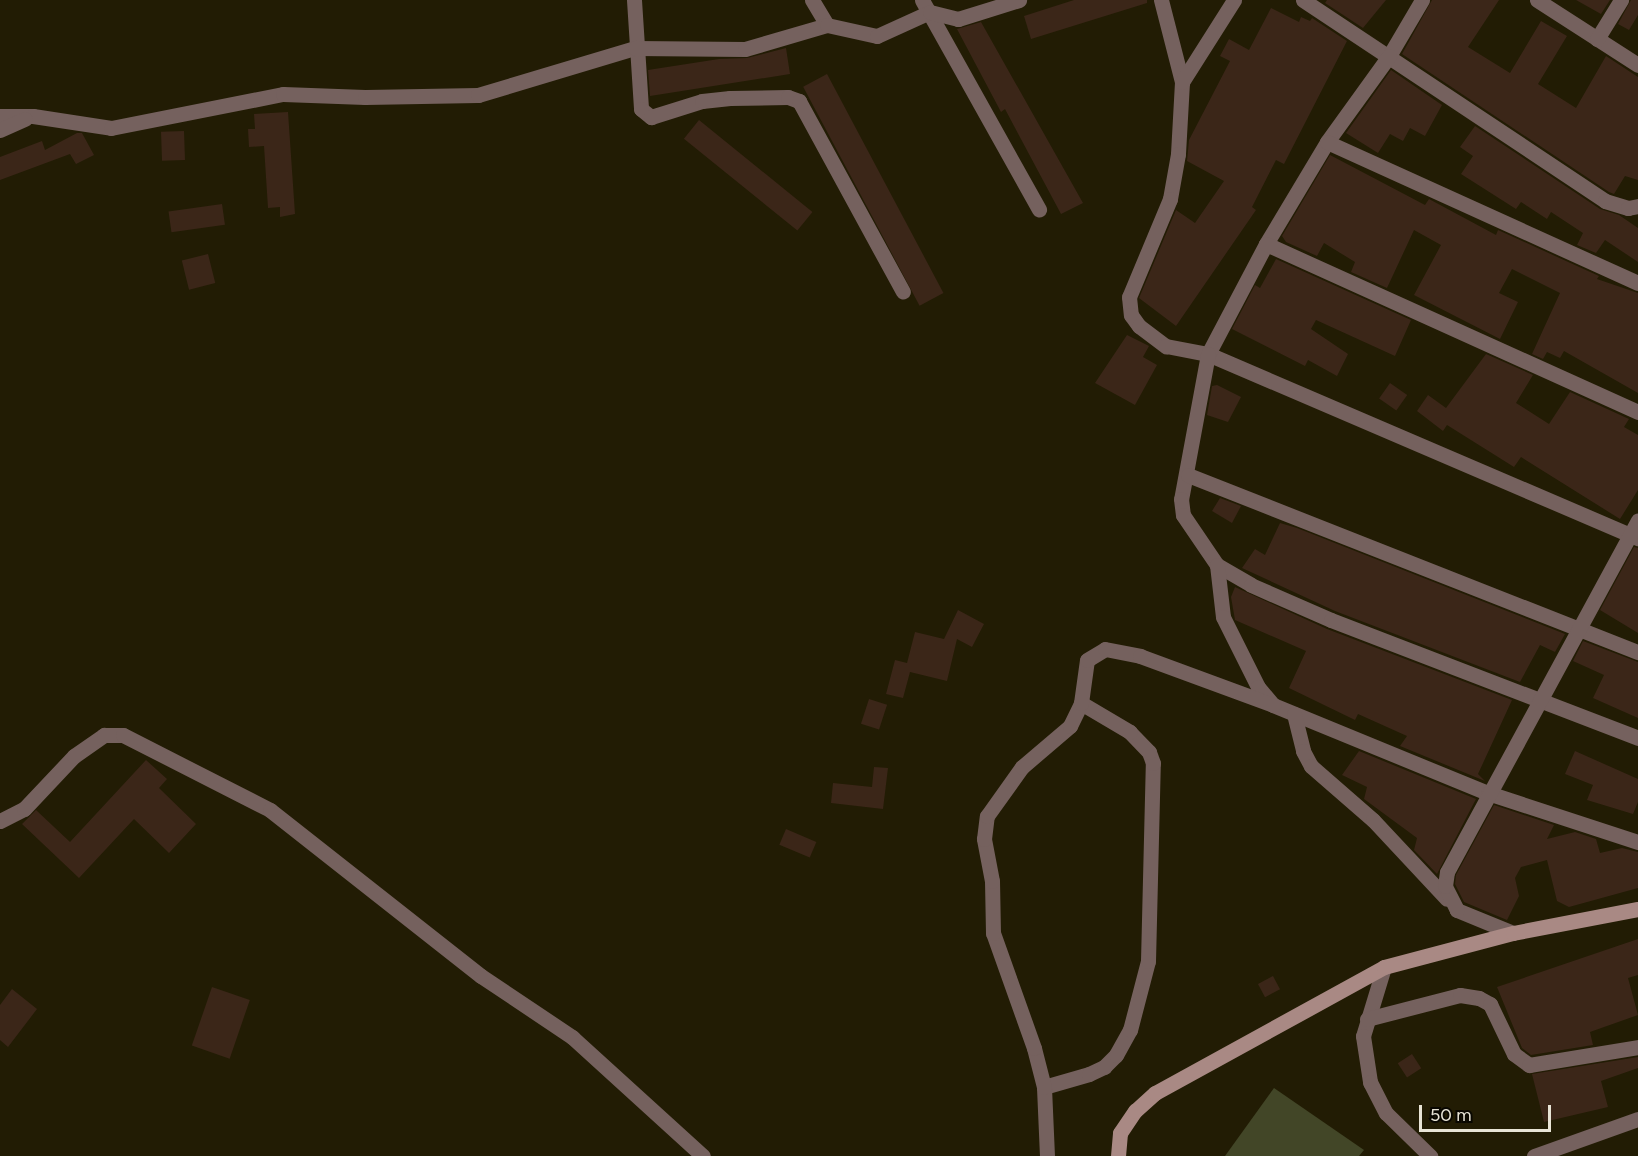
<!DOCTYPE html>
<html>
<head>
<meta charset="utf-8">
<style>
  body { margin:0 }
  #map { position:relative; width:1638px; height:1156px; overflow:hidden; background:#221c04; font-family:Figtree,sans-serif }
  div>[style] { position:absolute }
  [style*='--x'] { left:calc(var(--x)*1px); top:calc(var(--y)*1px); width:calc(var(--w)*1px); rotate:calc(var(--a)*1deg) }
  .green>* { inset:0; background:#424627 }
  .building>* { inset:0; background:#3b2618; transform-origin:0 0 }
  .street>* { height:15px; margin:-7.5px; padding:0 7.5px; transform-origin:7.5px; border-radius:7.5px; background:#75615e }
  .secondary>* { height:15px; margin:-7.5px; padding:0 7.5px; transform-origin:7.5px; border-radius:7.5px; background:#a98984 }
  span { translate:-50% -50%; white-space:nowrap; text-align:center; line-height:1.15; -webkit-text-stroke:4.5px #090701; paint-order:stroke }
  .scale { position:absolute; left:1419px; top:1105px; width:132px; height:27px; box-sizing:border-box; border:3px solid #e8e4d6; border-top:0; padding-left:8px; font-size:18px; line-height:21px; white-space:nowrap; color:#e8e4d6; -webkit-text-stroke:4px #090701; paint-order:stroke }
</style>
</head>
<body>
<div id="map">
  <div class="green">
    <i style="clip-path:polygon(1274px 1088px,1364px 1150px,1359px 1156px,1225px 1156px)"></i>
  </div>
  <div class="building">
    <i style="clip-path:polygon(1074px 0,1147px 0,1147px 3px,1031px 39px,1024px 16px)"></i>
    <i style="clip-path:polygon(1327px 0,1386px 0,1363px 28px,1325px 3px)"></i>
    <i style="clip-path:polygon(1432px 0,1499px 0,1468px 47px,1510px 73px,1541px 21px,1567px 36px,1538px 84px,1576px 108px,1606px 56px,1638px 77px,1638px 180px,1625px 176px,1614px 194px,1609px 192px,1402px 54px)"></i>
    <i style="clip-path:polygon(1576px 0,1610px 0,1601px 14px)"></i>
    <i style="clip-path:polygon(1631px 0,1638px 0,1638px 15px,1629px 30px,1618px 24px)"></i>
    <i style="clip-path:polygon(1271px 8px,1299px 22px,1301px 17px,1310px 21px,1312px 18px,1347px 41px,1284px 164px,1276px 160px,1252px 207px,1256px 210px,1176px 326px,1139px 298px,1176px 210px,1195px 223px,1224px 181px,1187px 161px,1189px 140px,1230px 61px,1220px 56px,1229px 39px,1249px 50px)"></i>
    <i style="clip-path:polygon(981px 22px,1083px 203px,1061px 214px,1005px 109px,1001px 112px,957px 29px)"></i>
    <i style="clip-path:polygon(786px 48px,790px 74px,650px 96px,648px 70px,719px 59px,747px 58px)"></i>
    <i style="clip-path:polygon(1391px 70px,1442px 105px,1425px 136px,1410px 128px,1403px 141px,1390px 134px,1378px 153px,1346px 133px)"></i>
    <i style="left:827px;top:74px;width:248px;height:27px;rotate:62deg"></i>
    <i style="clip-path:polygon(288px 112px,295px 214px,280px 217px,280px 207px,268px 208px,264px 146px,249px 147px,248px 129px,255px 129px,254px 114px)"></i>
    <i style="left:699px;top:120px;width:146px;height:24px;rotate:39deg"></i>
    <i style="clip-path:polygon(1475px 126px,1600px 209px,1619px 215px,1638px 228px,1638px 262px,1605px 240px,1596px 253px,1577px 245px,1583px 233px,1551px 212px,1547px 219px,1521px 202px,1516px 209px,1461px 174px,1473px 156px,1460px 147px)"></i>
    <i style="left:184px;top:131px;width:29px;height:23px;rotate:88deg"></i>
    <i style="clip-path:polygon(77px 133px,82px 133px,94px 155px,76px 164px,70px 154px,0 180px,0 157px,42px 141px,45px 150px)"></i>
    <i style="clip-path:polygon(1330px 155px,1425px 205px,1429px 199px,1496px 235px,1498px 230px,1599px 276px,1597px 279px,1638px 293px,1638px 393px,1564px 351px,1560px 358px,1547px 352px,1543px 359px,1532px 354px,1560px 293px,1512px 269px,1499px 293px,1518px 302px,1500px 339px,1414px 295px,1441px 245px,1414px 230px,1387px 288px,1351px 272px,1355px 262px,1324px 243px,1317px 256px,1286px 242px,1282px 236px)"></i>
    <i style="left:222px;top:204px;width:21px;height:54px;rotate:82deg"></i>
    <i style="left:208px;top:254px;width:30px;height:27px;rotate:76deg"></i>
    <i style="clip-path:polygon(1276px 259px,1411px 320px,1395px 356px,1316px 320px,1311px 329px,1348px 354px,1337px 376px,1308px 360px,1305px 366px,1232px 329px,1255px 285px,1260px 288px)"></i>
    <i style="clip-path:polygon(1127px 335px,1149px 346px,1143px 357px,1157px 365px,1135px 405px,1095px 383px)"></i>
    <i style="clip-path:polygon(1486px 354px,1533px 375px,1516px 403px,1549px 424px,1570px 392px,1629px 419px,1624px 427px,1638px 435px,1638px 490px,1620px 519px,1521px 457px,1514px 467px,1447px 425px,1443px 431px,1417px 411px,1428px 395px,1446px 408px)"></i>
    <i style="left:1390px;top:383px;width:21px;height:19px;rotate:35deg"></i>
    <i style="clip-path:polygon(1217px 385px,1241px 397px,1228px 422px,1207px 415px,1212px 386px)"></i>
    <i style="clip-path:polygon(1220px 498px,1241px 506px,1232px 523px,1212px 511px)"></i>
    <i style="clip-path:polygon(1280px 523px,1297px 528px,1565px 634px,1555px 652px,1540px 645px,1520px 682px,1335px 611px,1242px 568px,1255px 549px,1265px 555px)"></i>
    <i style="clip-path:polygon(1634px 547px,1638px 548px,1638px 633px,1600px 610px)"></i>
    <i style="clip-path:polygon(1235px 587px,1327px 629px,1512px 700px,1478px 774px,1485px 781px,1400px 746px,1407px 736px,1358px 714px,1355px 720px,1289px 688px,1306px 651px,1235px 620px,1231px 597px)"></i>
    <i style="clip-path:polygon(958px 610px,984px 624px,972px 647px,957px 639px,947px 681px,910px 672px,903px 698px,886px 694px,895px 660px,907px 663px,915px 632px,944px 639px)"></i>
    <i style="clip-path:polygon(1583px 641px,1638px 662px,1638px 718px,1593px 698px,1604px 675px,1573px 661px)"></i>
    <i style="left:869px;top:699px;width:19px;height:26px;rotate:18deg"></i>
    <i style="clip-path:polygon(1359px 751px,1476px 799px,1437px 874px,1414px 850px,1417px 838px,1364px 799px,1367px 787px,1342px 775px)"></i>
    <i style="clip-path:polygon(1575px 751px,1638px 779px,1638px 802px,1633px 814px,1587px 800px,1593px 785px,1565px 774px)"></i>
    <i style="clip-path:polygon(146px 760px,167px 779px,159px 788px,196px 824px,169px 853px,134px 819px,79px 878px,22px 824px,36px 810px,70px 842px)"></i>
    <i style="clip-path:polygon(874px 767px,888px 768px,883px 809px,831px 803px,833px 783px,872px 787px)"></i>
    <i style="clip-path:polygon(1494px 805px,1554px 825px,1547px 839px,1575px 832px,1596px 839px,1600px 853px,1622px 848px,1638px 852px,1638px 888px,1569px 907px,1557px 901px,1547px 860px,1521px 867px,1515px 878px,1519px 896px,1507px 920px,1464px 902px,1455px 884px,1456px 875px)"></i>
    <i style="left:786px;top:829px;width:33px;height:17px;rotate:23deg"></i>
    <i style="clip-path:polygon(1638px 939px,1638px 975px,1628px 978px,1638px 1015px,1590px 1032px,1593px 1045px,1531px 1055px,1522px 1048px,1497px 987px)"></i>
    <i style="left:1273px;top:976px;width:15px;height:17px;rotate:62deg"></i>
    <i style="left:212px;top:987px;width:40px;height:62px;rotate:19deg"></i>
    <i style="clip-path:polygon(12px 989px,37px 1009px,8px 1047px,0 1040px,0 1005px)"></i>
    <i style="left:1412px;top:1054px;width:17px;height:17px;rotate:57deg"></i>
    <i style="clip-path:polygon(1638px 1057px,1638px 1068px,1601px 1081px,1608px 1107px,1544px 1122px,1532px 1074px)"></i>
  </div>
  <div class="street">
    <i style="--x:634;--y:0;--w:109;--a:86.3"></i>
    <i style="--x:641;--y:109;--w:13;--a:39"></i>
    <i style="--x:651;--y:117;--w:53;--a:-17.4"></i>
    <i style="--x:702;--y:101;--w:28;--a:-6"></i>
    <i style="--x:730;--y:98;--w:58;--a:-1"></i>
    <i style="--x:788;--y:97;--w:12;--a:20"></i>
    <i style="--x:799;--y:101;--w:217;--a:61.4"></i>
    <i style="--x:812;--y:0;--w:29;--a:59"></i>
    <i style="--x:922;--y:0;--w:240;--a:60.8"></i>
    <i style="--x:1161;--y:0;--w:85;--a:75.6"></i>
    <i style="--x:1182;--y:82;--w:72;--a:93.2"></i>
    <i style="--x:1178;--y:154;--w:46;--a:100.1"></i>
    <i style="--x:1170;--y:199;--w:106;--a:112.7"></i>
    <i style="--x:1129;--y:297;--w:18;--a:84"></i>
    <i style="--x:1131;--y:315;--w:14;--a:54"></i>
    <i style="--x:1139;--y:326;--w:34;--a:37"></i>
    <i style="--x:1166;--y:346;--w:43;--a:10.8"></i>
    <i style="--x:1208;--y:354;--w:468;--a:23.2"></i>
    <i style="--x:1303;--y:0;--w:363;--a:33.6"></i>
    <i style="--x:1605;--y:201;--w:24;--a:17"></i>
    <i style="--x:1628;--y:208;--w:10;--a:-11"></i>
    <i style="--x:1422;--y:0;--w:65;--a:120.5"></i>
    <i style="--x:1389;--y:56;--w:106;--a:125.8"></i>
    <i style="--x:1327;--y:142;--w:119;--a:120.9"></i>
    <i style="--x:1266;--y:244;--w:124;--a:117.8"></i>
    <i style="--x:1208;--y:354;--w:147;--a:100.5"></i>
    <i style="--x:1181;--y:499;--w:16;--a:83"></i>
    <i style="--x:1183;--y:515;--w:60;--a:55.8"></i>
    <i style="--x:1217;--y:565;--w:39;--a:30"></i>
    <i style="--x:1251;--y:585;--w:87;--a:23.6"></i>
    <i style="--x:1331;--y:620;--w:329;--a:21"></i>
    <i style="--x:1537;--y:0;--w:120;--a:32.8"></i>
    <i style="--x:1597;--y:39;--w:46;--a:-58.4"></i>
    <i style="--x:1182;--y:82;--w:97;--a:-57.6"></i>
    <i style="--x:0;--y:116;--w:33;--a:0"></i>
    <i style="--x:33;--y:116;--w:79;--a:8.7"></i>
    <i style="--x:111;--y:128;--w:175;--a:-11.2"></i>
    <i style="--x:283;--y:94;--w:82;--a:2.1"></i>
    <i style="--x:365;--y:97;--w:113;--a:-1"></i>
    <i style="--x:478;--y:95;--w:164;--a:-16.7"></i>
    <i style="--x:635;--y:48;--w:110;--a:0.5"></i>
    <i style="--x:745;--y:49;--w:85;--a:-16.3"></i>
    <i style="--x:827;--y:25;--w:51;--a:12.4"></i>
    <i style="--x:877;--y:36;--w:58;--a:-24.4"></i>
    <i style="--x:930;--y:12;--w:29;--a:14"></i>
    <i style="--x:958;--y:19;--w:64;--a:-17.3"></i>
    <i style="--x:0;--y:130;--w:27;--a:-24"></i>
    <i style="--x:1327;--y:142;--w:341;--a:24.4"></i>
    <i style="--x:1266;--y:244;--w:408;--a:24.3"></i>
    <i style="--x:1188;--y:475;--w:484;--a:21.5"></i>
    <i style="--x:1217;--y:565;--w:52;--a:83.4"></i>
    <i style="--x:1223;--y:617;--w:78;--a:63.4"></i>
    <i style="--x:1258;--y:687;--w:23;--a:50"></i>
    <i style="--x:1273;--y:705;--w:232;--a:22.3"></i>
    <i style="--x:1488;--y:793;--w:158;--a:18.1"></i>
    <i style="--x:1294;--y:714;--w:38;--a:76"></i>
    <i style="--x:1303;--y:751;--w:17;--a:62"></i>
    <i style="--x:1311;--y:766;--w:82;--a:41.1"></i>
    <i style="--x:1373;--y:820;--w:108;--a:46.9"></i>
    <i style="--x:0;--y:821;--w:27;--a:-27"></i>
    <i style="--x:24;--y:809;--w:73;--a:-46.7"></i>
    <i style="--x:74;--y:756;--w:37;--a:-35"></i>
    <i style="--x:104;--y:735;--w:19;--a:0"></i>
    <i style="--x:123;--y:735;--w:165;--a:27"></i>
    <i style="--x:270;--y:810;--w:268;--a:38.2"></i>
    <i style="--x:481;--y:976;--w:110;--a:33.8"></i>
    <i style="--x:572;--y:1037;--w:177;--a:42.3"></i>
    <i style="--x:1513;--y:933;--w:61;--a:-157.7"></i>
    <i style="--x:1457;--y:910;--w:27;--a:-117"></i>
    <i style="--x:1445;--y:886;--w:14;--a:-82"></i>
    <i style="--x:1447;--y:872;--w:400;--a:-61.5"></i>
    <i style="--x:1384;--y:967;--w:72;--a:106.9"></i>
    <i style="--x:1363;--y:1036;--w:47;--a:81.3"></i>
    <i style="--x:1370;--y:1082;--w:35;--a:63"></i>
    <i style="--x:1386;--y:1113;--w:62;--a:44.3"></i>
    <i style="--x:1367;--y:1019;--w:96;--a:-14.5"></i>
    <i style="--x:1460;--y:995;--w:19;--a:9"></i>
    <i style="--x:1479;--y:998;--w:13;--a:29"></i>
    <i style="--x:1490;--y:1004;--w:55;--a:64.4"></i>
    <i style="--x:1514;--y:1054;--w:19;--a:36"></i>
    <i style="--x:1529;--y:1065;--w:110;--a:-9.4"></i>
    <i style="--x:1044;--y:1087;--w:47;--a:-16.1"></i>
    <i style="--x:1089;--y:1074;--w:17;--a:-25"></i>
    <i style="--x:1104;--y:1067;--w:17;--a:-45"></i>
    <i style="--x:1116;--y:1055;--w:29;--a:-61"></i>
    <i style="--x:1130;--y:1030;--w:71;--a:-75.4"></i>
    <i style="--x:1148;--y:961;--w:198;--a:-88.6"></i>
    <i style="--x:1153;--y:763;--w:12;--a:-110"></i>
    <i style="--x:1149;--y:752;--w:28;--a:-134"></i>
    <i style="--x:1130;--y:732;--w:57;--a:-149.4"></i>
    <i style="--x:1047;--y:1156;--w:69;--a:-92.5"></i>
    <i style="--x:1044;--y:1087;--w:40;--a:-104.4"></i>
    <i style="--x:1034;--y:1048;--w:122;--a:-109.6"></i>
    <i style="--x:993;--y:933;--w:52;--a:-91.1"></i>
    <i style="--x:992;--y:881;--w:43;--a:-100.8"></i>
    <i style="--x:984;--y:839;--w:23;--a:-83"></i>
    <i style="--x:987;--y:816;--w:60;--a:-54.5"></i>
    <i style="--x:1022;--y:767;--w:63;--a:-40.5"></i>
    <i style="--x:1070;--y:726;--w:25;--a:-64"></i>
    <i style="--x:1081;--y:703;--w:43;--a:-82.1"></i>
    <i style="--x:1087;--y:660;--w:21;--a:-31"></i>
    <i style="--x:1105;--y:649;--w:36;--a:11"></i>
    <i style="--x:1140;--y:656;--w:142;--a:20.2"></i>
    <i style="--x:1534;--y:1156;--w:110;--a:-19.6"></i>
  </div>
  <div class="secondary">
    <i style="--x:1118;--y:1156;--w:23;--a:-85"></i>
    <i style="--x:1120;--y:1133;--w:27;--a:-56"></i>
    <i style="--x:1135;--y:1111;--w:27;--a:-42"></i>
    <i style="--x:1155;--y:1093;--w:261;--a:-28.8"></i>
    <i style="--x:1384;--y:967;--w:133;--a:-14.8"></i>
    <i style="--x:1513;--y:933;--w:127;--a:-10.9"></i>
  </div>
  <div class="scale">50 m</div>
</div>
</body>
</html>
